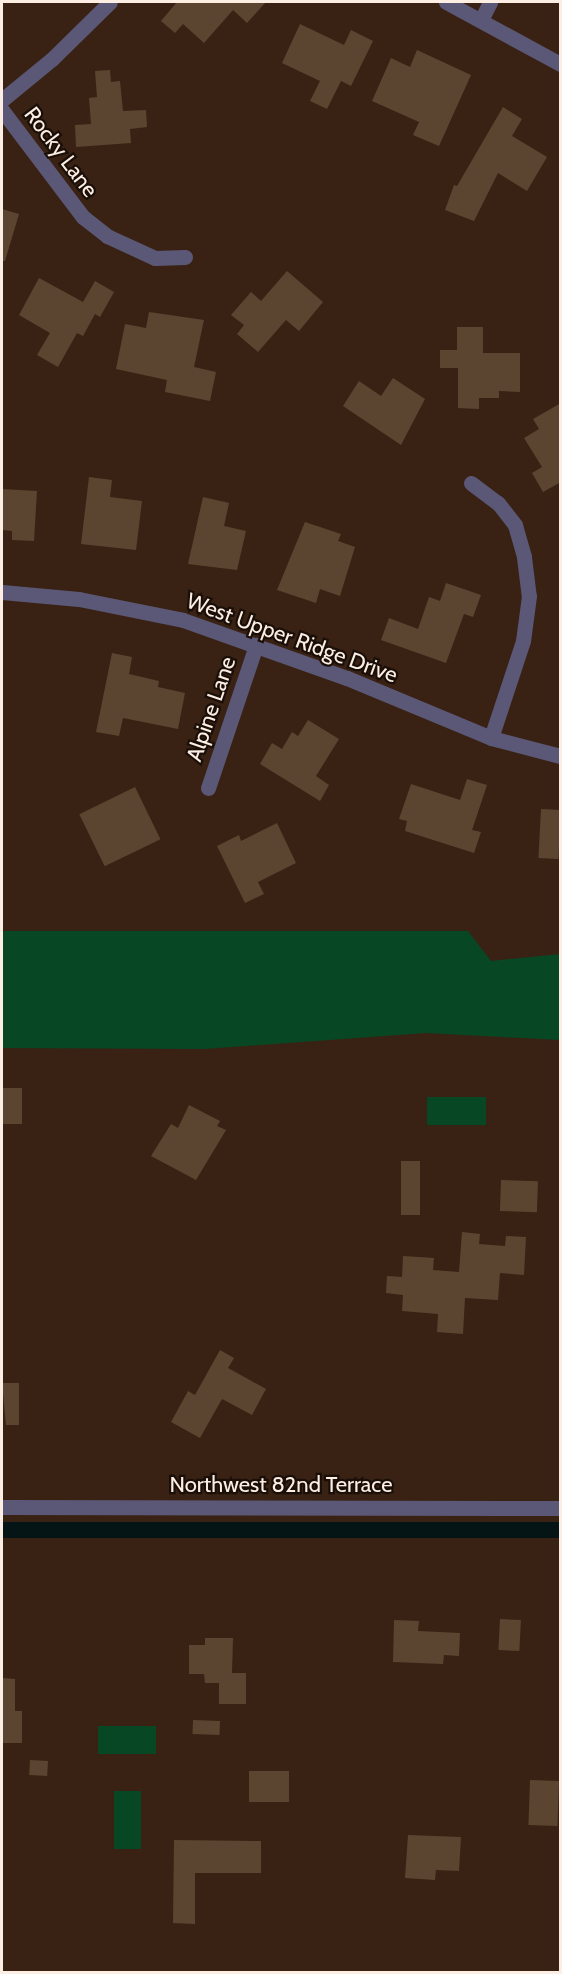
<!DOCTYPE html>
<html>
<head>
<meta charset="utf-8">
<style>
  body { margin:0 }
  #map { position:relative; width:562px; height:1974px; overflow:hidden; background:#392213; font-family:Cabin,sans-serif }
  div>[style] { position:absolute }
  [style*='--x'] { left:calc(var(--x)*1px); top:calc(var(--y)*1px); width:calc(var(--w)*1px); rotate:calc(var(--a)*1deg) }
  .green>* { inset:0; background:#084724; transform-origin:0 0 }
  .canal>* { height:16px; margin:-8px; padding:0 8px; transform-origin:8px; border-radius:8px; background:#051415 }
  .building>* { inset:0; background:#5b4531; transform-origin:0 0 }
  .minor>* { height:15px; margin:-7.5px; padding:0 7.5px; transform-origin:7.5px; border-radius:7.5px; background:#5b5877 }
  span { translate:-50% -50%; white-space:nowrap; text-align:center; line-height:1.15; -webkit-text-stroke:4.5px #190f08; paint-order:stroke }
  .street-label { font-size:22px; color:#fdeee4 }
  .frame { position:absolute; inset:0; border:3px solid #fdeee4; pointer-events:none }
</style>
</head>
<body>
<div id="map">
  <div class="green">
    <i style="clip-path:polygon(2px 931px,468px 931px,491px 961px,560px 954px,560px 1040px,426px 1033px,204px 1049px,2px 1048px)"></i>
    <i style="left:486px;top:1097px;width:28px;height:59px;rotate:90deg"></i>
    <i style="left:98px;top:1726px;width:58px;height:28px"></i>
    <i style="left:114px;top:1791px;width:27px;height:58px"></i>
  </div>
  <div class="canal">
    <i style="--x:2;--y:1530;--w:558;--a:0"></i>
  </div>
  <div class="building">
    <i style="clip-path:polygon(177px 2px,266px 2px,247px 23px,233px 10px,204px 43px,183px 24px,175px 33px,161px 21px)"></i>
    <i style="clip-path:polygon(300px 24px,344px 45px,351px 30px,373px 41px,351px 86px,341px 81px,327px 109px,310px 101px,320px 81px,282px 63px)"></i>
    <i style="clip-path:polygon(417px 50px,471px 75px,439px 146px,413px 135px,419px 122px,372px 101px,391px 58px,410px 67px)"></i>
    <i style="clip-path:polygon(110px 70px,111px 82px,120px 81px,123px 111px,146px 110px,147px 127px,130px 129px,131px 143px,76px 147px,75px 125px,91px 124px,89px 98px,97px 97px,95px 71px)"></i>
    <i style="clip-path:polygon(503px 107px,522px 119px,512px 136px,547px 157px,527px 191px,498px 173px,474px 221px,445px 210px,454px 185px,457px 186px)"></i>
    <i style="clip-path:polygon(2px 209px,19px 214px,5px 261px,2px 261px)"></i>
    <i style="clip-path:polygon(287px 271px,323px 302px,299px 331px,286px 320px,258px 352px,237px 334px,244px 325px,231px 315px,251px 292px,261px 301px)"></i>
    <i style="clip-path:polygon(39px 278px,83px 302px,95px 281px,114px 292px,100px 317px,95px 314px,83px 336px,77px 333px,58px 367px,37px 355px,50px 333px,19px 315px)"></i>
    <i style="clip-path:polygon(149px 312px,204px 320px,194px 367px,216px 372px,210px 401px,165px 392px,167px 380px,116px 369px,125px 324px,146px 328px)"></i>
    <i style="clip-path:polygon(457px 327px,483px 327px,483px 353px,520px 353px,520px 392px,499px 391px,499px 398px,479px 398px,479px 409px,458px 408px,458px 368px,440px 368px,440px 350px,457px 350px)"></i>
    <i style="clip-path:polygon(393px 378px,425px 399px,401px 445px,343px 406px,359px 381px,381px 396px)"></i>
    <i style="clip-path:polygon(561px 403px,561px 482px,543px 492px,532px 473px,542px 467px,524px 438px,539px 429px,533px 419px)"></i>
    <i style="clip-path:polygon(89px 477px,112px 480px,110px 497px,142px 501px,136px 550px,81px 544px)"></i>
    <i style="clip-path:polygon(2px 489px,37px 491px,34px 541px,12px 540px,12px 531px,2px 530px)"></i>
    <i style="clip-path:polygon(203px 497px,229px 503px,224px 526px,246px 531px,237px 570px,188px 564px)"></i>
    <i style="clip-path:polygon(305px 522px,341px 534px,338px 541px,355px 547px,340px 596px,320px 589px,316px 603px,277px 590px)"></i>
    <i style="clip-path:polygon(446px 583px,481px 595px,473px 617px,464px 614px,446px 663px,381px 640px,389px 618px,418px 629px,429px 597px,440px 601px)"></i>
    <i style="clip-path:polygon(112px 653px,132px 657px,129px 674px,159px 681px,158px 687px,185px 693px,178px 729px,123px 718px,119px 736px,96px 732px)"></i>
    <i style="clip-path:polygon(308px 720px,339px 739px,316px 776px,329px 785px,320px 801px,260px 764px,272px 743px,282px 749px,292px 732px,298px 736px)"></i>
    <i style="clip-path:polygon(467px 779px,487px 785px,472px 830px,481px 832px,474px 853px,405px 831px,407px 821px,399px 819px,411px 784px,460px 800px)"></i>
    <i style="left:135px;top:787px;width:58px;height:62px;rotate:64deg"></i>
    <i style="left:541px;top:809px;width:20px;height:49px;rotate:3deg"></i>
    <i style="clip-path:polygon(277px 823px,296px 863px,258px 882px,264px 894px,245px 903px,217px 846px,239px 835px,241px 841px)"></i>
    <i style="left:2px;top:1088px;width:20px;height:36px"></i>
    <i style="clip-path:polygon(189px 1105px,220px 1121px,217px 1126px,226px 1130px,196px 1180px,151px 1156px,171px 1124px,178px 1128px)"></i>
    <i style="left:401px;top:1161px;width:19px;height:54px"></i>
    <i style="left:501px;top:1180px;width:37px;height:31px;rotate:2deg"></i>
    <i style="clip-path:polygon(462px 1232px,480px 1234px,479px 1244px,505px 1246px,506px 1236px,526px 1237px,524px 1275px,500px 1273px,498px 1300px,465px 1298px,463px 1334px,437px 1332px,438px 1314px,402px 1311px,403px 1295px,386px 1293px,387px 1276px,402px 1277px,403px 1256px,434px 1258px,433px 1270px,459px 1272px)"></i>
    <i style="clip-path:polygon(220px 1350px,234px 1358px,228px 1368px,266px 1389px,252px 1415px,222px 1399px,200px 1438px,171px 1422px,188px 1391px,195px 1395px)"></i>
    <i style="clip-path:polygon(2px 1383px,19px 1383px,19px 1425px,6px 1425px)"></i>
    <i style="left:500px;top:1619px;width:21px;height:31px;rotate:3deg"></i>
    <i style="clip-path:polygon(394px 1620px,419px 1621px,418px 1631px,460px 1633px,459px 1656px,444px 1655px,443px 1664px,393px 1662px)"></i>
    <i style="clip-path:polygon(205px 1638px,233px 1638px,232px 1673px,246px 1673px,246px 1704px,219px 1704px,219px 1683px,205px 1683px,204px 1674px,189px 1674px,189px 1645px,205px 1645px)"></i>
    <i style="clip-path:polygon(2px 1678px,15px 1679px,15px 1711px,22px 1711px,22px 1743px,2px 1743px)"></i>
    <i style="left:193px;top:1720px;width:27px;height:14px;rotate:2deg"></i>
    <i style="left:30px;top:1760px;width:18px;height:15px;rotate:3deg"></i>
    <i style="left:289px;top:1771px;width:31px;height:40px;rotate:90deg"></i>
    <i style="left:530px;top:1780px;width:29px;height:45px;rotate:2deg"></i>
    <i style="clip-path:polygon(408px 1835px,461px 1837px,459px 1871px,436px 1870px,435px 1880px,405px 1878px)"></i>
    <i style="clip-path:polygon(174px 1840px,261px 1841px,261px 1873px,195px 1873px,195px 1924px,173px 1923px)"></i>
  </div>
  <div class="minor">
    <i style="--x:446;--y:2;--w:130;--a:28.5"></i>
    <i style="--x:481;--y:20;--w:20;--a:-63"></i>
    <i style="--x:2;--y:100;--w:65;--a:-39.4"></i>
    <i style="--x:52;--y:59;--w:81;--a:-44.5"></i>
    <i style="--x:2;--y:110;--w:134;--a:52.9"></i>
    <i style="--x:83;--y:217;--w:31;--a:38"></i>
    <i style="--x:107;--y:236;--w:53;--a:24.6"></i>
    <i style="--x:155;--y:258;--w:30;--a:-2"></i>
    <i style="--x:471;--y:483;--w:34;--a:37"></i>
    <i style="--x:498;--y:503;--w:28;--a:52"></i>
    <i style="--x:515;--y:525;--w:33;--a:74"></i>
    <i style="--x:524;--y:557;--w:39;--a:83"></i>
    <i style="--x:529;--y:596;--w:45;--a:97.6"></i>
    <i style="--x:523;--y:641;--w:102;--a:108.3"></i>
    <i style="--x:2;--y:592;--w:77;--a:5.2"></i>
    <i style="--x:79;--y:599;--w:106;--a:11.4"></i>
    <i style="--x:183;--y:620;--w:174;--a:19.5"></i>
    <i style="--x:347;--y:678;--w:156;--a:22.6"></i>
    <i style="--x:491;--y:738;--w:71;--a:14.6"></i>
    <i style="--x:208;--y:788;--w:151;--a:-71.4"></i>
    <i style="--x:2;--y:1507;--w:558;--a:0.1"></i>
  </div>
  <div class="street-label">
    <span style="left:61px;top:152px;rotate:53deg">Rocky Lane</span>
    <span style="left:292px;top:638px;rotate:20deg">West Upper Ridge Drive</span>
    <span style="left:211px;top:709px;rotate:-71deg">Alpine Lane</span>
    <span style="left:281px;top:1485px">Northwest 82nd Terrace</span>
  </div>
  <div class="frame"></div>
</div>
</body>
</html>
